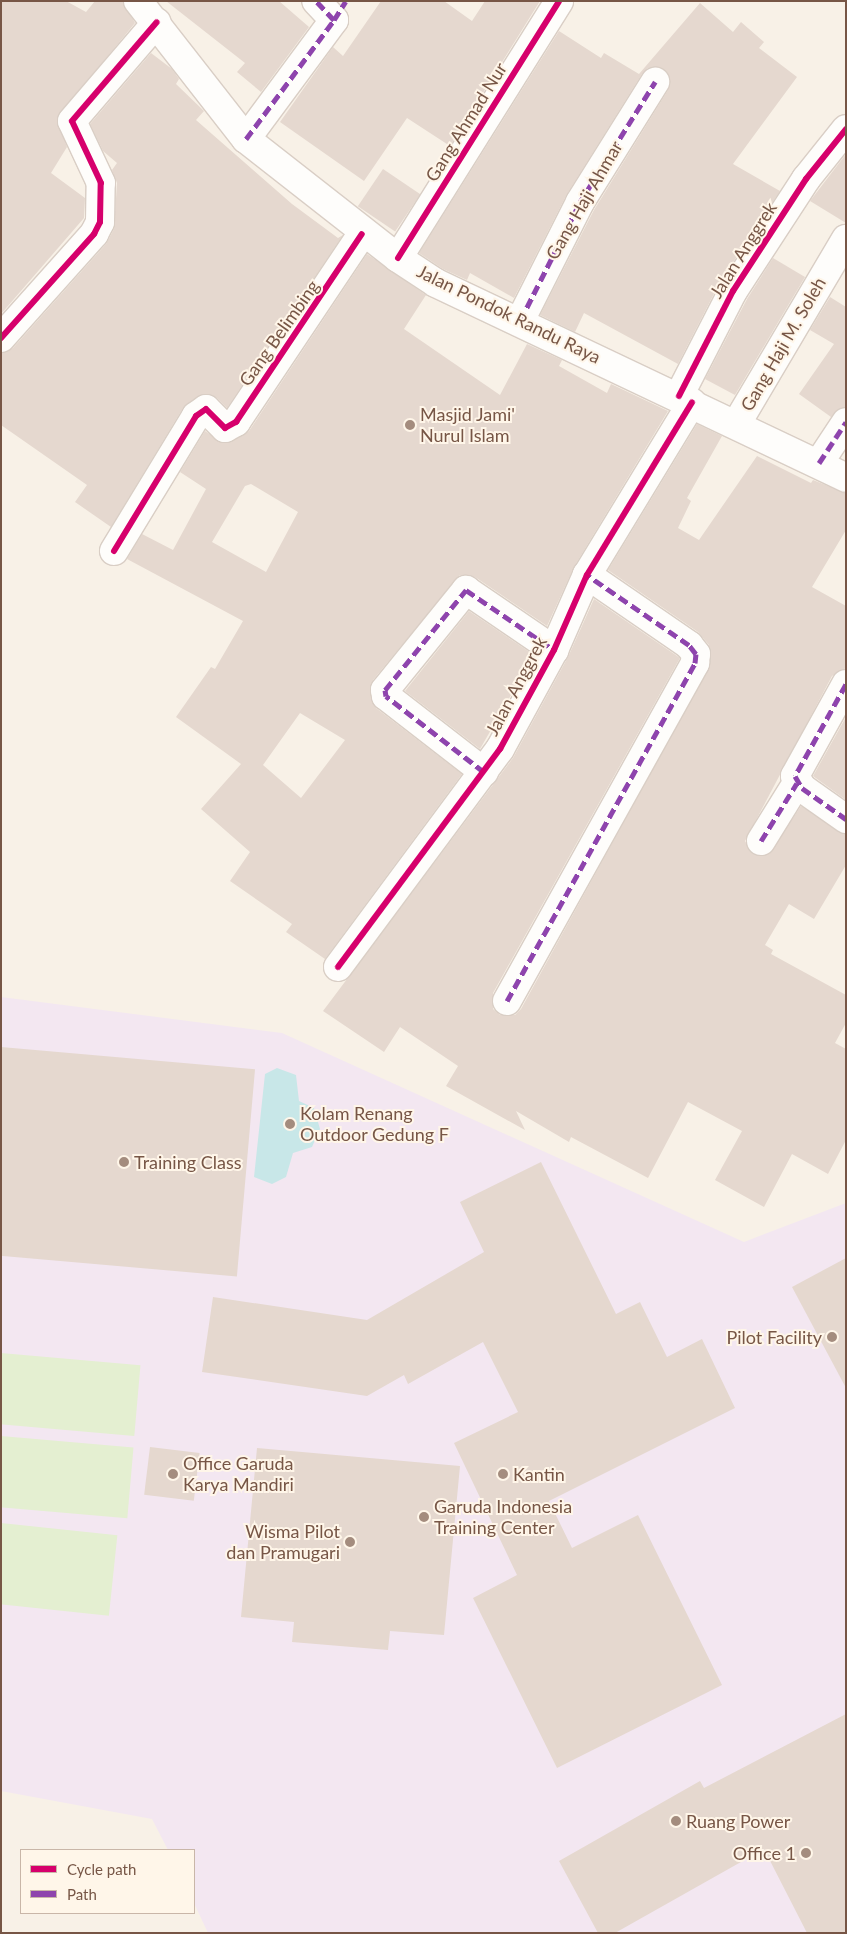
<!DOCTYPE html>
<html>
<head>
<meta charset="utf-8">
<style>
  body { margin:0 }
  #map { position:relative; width:847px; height:1934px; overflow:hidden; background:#f8f1e7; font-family:Lato,sans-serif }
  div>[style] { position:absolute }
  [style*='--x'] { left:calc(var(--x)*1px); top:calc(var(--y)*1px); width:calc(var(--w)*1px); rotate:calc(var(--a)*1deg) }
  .education>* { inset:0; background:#f3e7f1 }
  .green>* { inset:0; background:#e4efd1; transform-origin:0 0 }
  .water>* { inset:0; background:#c8e7e8 }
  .building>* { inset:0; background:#e5d8cf; transform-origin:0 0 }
  .roads { filter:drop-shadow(1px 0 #d9cec5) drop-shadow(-1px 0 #d9cec5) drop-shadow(0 1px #d9cec5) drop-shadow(0 -1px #d9cec5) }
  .minor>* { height:28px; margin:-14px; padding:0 14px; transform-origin:14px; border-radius:14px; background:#fefdfb }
  .secondary>* { height:28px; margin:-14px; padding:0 14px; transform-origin:14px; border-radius:14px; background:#fefdfb }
  .quiet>* { height:5px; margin-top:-2.5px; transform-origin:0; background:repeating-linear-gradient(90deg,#8e44ad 0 10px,transparent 0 15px) }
  .cycleway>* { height:6px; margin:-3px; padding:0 3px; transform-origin:3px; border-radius:3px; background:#d6006c }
  .dots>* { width:14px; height:14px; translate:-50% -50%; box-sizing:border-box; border:2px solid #fff6e9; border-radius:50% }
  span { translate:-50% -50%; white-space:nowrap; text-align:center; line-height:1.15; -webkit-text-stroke:4px #fff6e9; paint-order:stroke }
  .street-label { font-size:18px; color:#775646 }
  .poi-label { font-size:18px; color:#775646 }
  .left { translate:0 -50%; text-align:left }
  .right { translate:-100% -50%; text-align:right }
  .frame { position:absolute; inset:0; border:2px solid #775646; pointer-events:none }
  .legend { position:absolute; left:20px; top:1849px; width:175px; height:65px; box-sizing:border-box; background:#fff6e9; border:1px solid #c9b6a8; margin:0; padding:6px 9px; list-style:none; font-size:15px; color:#775646 }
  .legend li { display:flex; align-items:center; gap:10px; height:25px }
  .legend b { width:25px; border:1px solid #c9b6a8 }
</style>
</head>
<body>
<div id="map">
  <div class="education">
    <i style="clip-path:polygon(1px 997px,282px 1033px,744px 1242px,846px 1203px,846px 1933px,208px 1933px,194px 1903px,194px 1850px,168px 1850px,152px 1819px,1px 1791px)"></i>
  </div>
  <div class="green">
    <i style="left:1px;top:1353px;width:140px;height:71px;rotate:5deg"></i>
    <i style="left:1px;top:1436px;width:133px;height:71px;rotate:5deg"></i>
    <i style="left:1px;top:1523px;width:117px;height:81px;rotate:6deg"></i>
  </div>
  <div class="water">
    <i style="clip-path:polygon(277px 1068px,296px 1075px,299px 1101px,314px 1108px,320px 1129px,312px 1147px,293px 1153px,286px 1177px,272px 1184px,254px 1177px,265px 1074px)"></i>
  </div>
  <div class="building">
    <i style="clip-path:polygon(1px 1px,66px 1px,86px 12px,95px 1px,123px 1px,135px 23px,57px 118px,67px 147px,51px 173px,85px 198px,84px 218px,1px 314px)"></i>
    <i style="clip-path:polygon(166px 1px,279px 1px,309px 27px,261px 92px,237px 72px,245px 63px)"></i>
    <i style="clip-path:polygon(381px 1px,444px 1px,472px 21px,485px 1px,540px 1px,450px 146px,407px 118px,364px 181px,280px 122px,333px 47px,343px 56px)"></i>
    <i style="clip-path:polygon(700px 3px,733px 32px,741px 22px,764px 42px,759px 48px,797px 77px,733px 164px,780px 191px,720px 282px,678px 364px,584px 313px,575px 332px,540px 315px,594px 210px,668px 90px,669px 75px,663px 69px,648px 68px,642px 74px,567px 194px,514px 298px,470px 273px,467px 280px,443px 269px,419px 253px,559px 31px,601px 58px,604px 53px,639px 74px)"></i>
    <i style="clip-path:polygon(151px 53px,172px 69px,179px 79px,176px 84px,204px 111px,196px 120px,292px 204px,338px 238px,343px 235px,227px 408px,217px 398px,204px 394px,183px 408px,111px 527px,75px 502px,87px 485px,1px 425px,1px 353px,13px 348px,106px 244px,114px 229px,117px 183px,112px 170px,117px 163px,103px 151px,90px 124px)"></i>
    <i style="clip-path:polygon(846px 154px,846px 223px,810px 201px)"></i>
    <i style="left:383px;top:169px;width:45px;height:45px;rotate:34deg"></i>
    <i style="clip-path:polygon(evenodd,367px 254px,426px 295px,404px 329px,500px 395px,527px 344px,562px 360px,559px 366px,607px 393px,611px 384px,668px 411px,574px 567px,547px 626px,475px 577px,460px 575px,373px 680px,370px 693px,376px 708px,462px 774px,325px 959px,286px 932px,292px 924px,230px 881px,250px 852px,201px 809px,241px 764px,176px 717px,211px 667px,215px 669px,243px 621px,127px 559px,142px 534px,173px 550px,206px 489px,180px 472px,205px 431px,223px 443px,249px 431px,367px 254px,251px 484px,298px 512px,266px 572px,212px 542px,245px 486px,251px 484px,367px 254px,300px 713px,345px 740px,301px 798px,263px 765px,300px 713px)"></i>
    <i style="clip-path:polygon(773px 258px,805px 277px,735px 395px,705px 379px,747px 299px)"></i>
    <i style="clip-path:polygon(830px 297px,846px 307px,846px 407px,831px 417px,799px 394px,834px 344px,810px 330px)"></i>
    <i style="clip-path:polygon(697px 424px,722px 436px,687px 498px,691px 501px,678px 528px,699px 540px,757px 456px,811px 483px,813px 480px,846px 493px,846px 530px,812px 587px,846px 606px,846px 668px,832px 676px,745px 841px,753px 854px,769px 854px,801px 806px,846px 834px,846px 865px,814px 919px,789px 904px,765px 945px,773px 950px,771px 954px,846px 995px,846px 1023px,835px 1043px,846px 1049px,846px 1140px,828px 1174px,792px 1154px,764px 1207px,715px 1180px,742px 1131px,688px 1102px,648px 1178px,571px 1137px,569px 1142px,516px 1111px,525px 1130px,446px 1086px,458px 1066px,400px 1027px,384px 1052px,323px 1011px,513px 758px,568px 657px,594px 599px,680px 658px,493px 993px,493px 1009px,500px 1015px,515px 1015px,521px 1009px,710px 665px,709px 645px,698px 632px,608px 570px)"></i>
    <i style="clip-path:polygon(469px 611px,534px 655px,480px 749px,405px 691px)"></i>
    <i style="clip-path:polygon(846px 717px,846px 800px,813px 776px)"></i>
    <i style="left:1px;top:1047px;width:255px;height:208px;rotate:5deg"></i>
    <i style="clip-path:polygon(541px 1162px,616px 1314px,640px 1302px,667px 1357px,702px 1339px,735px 1408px,549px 1501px,572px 1548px,638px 1515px,722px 1685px,557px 1768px,473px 1598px,517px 1575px,454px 1443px,518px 1412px,483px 1342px,408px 1384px,404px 1375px,367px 1396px,202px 1372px,213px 1297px,367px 1320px,484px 1252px,460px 1202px)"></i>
    <i style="clip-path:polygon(846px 1258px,846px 1388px,792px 1287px)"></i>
    <i style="left:150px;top:1447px;width:50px;height:48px;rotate:7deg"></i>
    <i style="clip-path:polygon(257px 1448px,460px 1466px,444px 1635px,390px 1631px,388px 1650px,292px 1642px,294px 1622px,241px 1617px)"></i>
    <i style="clip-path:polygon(846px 1714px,846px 1933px,807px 1933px,764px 1849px,615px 1933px,598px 1933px,559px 1861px,700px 1781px,704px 1788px)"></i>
  </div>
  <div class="roads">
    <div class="minor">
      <i style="--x:246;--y:139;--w:148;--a:-53.5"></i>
      <i style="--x:334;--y:20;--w:26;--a:-133"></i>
      <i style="--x:398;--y:258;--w:303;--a:-57.9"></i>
      <i style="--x:520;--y:321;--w:133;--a:-63.2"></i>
      <i style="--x:580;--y:202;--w:142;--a:-58"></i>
      <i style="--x:1;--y:338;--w:140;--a:-48.2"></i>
      <i style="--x:94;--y:234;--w:13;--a:-63"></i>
      <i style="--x:100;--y:222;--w:39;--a:-89"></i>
      <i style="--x:101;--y:183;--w:68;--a:-115.1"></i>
      <i style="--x:72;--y:121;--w:130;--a:-49.4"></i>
      <i style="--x:679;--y:396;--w:118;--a:-62.8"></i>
      <i style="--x:733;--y:291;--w:134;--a:-56.9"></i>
      <i style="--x:806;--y:179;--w:64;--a:-51.3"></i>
      <i style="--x:737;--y:423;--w:214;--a:-59.4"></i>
      <i style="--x:819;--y:463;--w:49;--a:-56.6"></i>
      <i style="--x:114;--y:551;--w:158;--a:-58.7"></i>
      <i style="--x:196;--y:416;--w:12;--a:-35"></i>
      <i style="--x:206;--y:409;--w:27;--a:45"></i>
      <i style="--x:225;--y:428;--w:13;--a:-29"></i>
      <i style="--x:236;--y:422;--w:226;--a:-56.2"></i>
      <i style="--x:846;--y:684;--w:105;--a:119"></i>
      <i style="--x:795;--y:776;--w:14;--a:60"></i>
      <i style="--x:802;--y:788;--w:54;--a:35.2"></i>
      <i style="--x:484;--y:772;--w:124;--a:-142.2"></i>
      <i style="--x:386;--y:696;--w:6;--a:-99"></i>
      <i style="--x:385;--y:690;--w:129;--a:-51"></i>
      <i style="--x:466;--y:590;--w:107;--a:34.3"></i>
      <i style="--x:761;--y:841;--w:68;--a:-58.2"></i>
      <i style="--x:338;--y:967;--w:272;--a:-53.4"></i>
      <i style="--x:500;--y:749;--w:113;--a:-61.4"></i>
      <i style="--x:554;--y:650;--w:82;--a:-66.3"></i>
      <i style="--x:587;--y:575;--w:202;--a:-58.7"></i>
      <i style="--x:507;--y:1001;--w:387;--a:-60.9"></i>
      <i style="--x:695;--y:663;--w:9;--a:-84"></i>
      <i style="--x:696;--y:654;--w:11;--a:-128"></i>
      <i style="--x:689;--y:645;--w:124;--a:-145.5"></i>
    </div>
    <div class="secondary">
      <i style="--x:138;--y:1;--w:175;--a:52"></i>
      <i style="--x:246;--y:139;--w:193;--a:38.1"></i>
      <i style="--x:398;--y:258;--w:45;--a:33.3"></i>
      <i style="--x:436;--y:283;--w:454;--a:25.4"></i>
    </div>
  </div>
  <div class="quiet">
    <i style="--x:334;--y:20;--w:22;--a:-58"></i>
    <i style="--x:246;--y:139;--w:148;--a:-53.5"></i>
    <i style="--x:334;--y:20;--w:26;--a:-133"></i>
    <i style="--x:520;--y:321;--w:133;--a:-63.2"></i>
    <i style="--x:580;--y:202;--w:142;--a:-58"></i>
    <i style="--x:819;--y:463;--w:49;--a:-56.6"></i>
    <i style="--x:846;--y:684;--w:105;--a:119"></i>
    <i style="--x:795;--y:776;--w:14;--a:60"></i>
    <i style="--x:802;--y:788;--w:54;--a:35.2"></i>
    <i style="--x:484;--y:772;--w:124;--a:-142.2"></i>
    <i style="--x:386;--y:696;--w:6;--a:-99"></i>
    <i style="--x:385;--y:690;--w:129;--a:-51"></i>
    <i style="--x:466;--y:590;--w:107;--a:34.3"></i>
    <i style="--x:761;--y:841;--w:68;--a:-58.2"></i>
    <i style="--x:507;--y:1001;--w:387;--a:-60.9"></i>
    <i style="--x:695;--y:663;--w:9;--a:-84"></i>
    <i style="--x:696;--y:654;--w:11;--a:-128"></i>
    <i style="--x:689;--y:645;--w:124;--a:-145.5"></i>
  </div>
  <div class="cycleway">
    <i style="--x:398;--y:258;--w:303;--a:-57.9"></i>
    <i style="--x:1;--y:338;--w:140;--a:-48.2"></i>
    <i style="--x:94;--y:234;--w:13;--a:-63"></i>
    <i style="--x:100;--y:222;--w:39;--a:-89"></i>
    <i style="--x:101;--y:183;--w:68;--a:-115.1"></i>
    <i style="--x:72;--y:121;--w:130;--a:-49.4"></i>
    <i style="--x:679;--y:396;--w:118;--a:-62.8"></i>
    <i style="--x:733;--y:291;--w:134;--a:-56.9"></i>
    <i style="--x:806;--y:179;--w:64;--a:-51.3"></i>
    <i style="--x:114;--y:551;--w:158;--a:-58.7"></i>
    <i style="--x:196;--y:416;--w:12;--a:-35"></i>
    <i style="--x:206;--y:409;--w:27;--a:45"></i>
    <i style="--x:225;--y:428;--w:13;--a:-29"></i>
    <i style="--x:236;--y:422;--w:226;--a:-56.2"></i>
    <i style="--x:338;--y:967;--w:272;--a:-53.4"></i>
    <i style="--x:500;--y:749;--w:113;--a:-61.4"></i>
    <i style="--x:554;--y:650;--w:82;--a:-66.3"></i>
    <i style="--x:587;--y:575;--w:202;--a:-58.7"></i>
  </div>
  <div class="dots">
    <i style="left:410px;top:425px;background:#a48c7e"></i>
    <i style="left:290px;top:1124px;background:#a48c7e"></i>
    <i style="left:124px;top:1162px;background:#a48c7e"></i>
    <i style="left:832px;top:1337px;background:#a48c7e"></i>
    <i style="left:173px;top:1474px;background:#a48c7e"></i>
    <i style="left:503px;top:1474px;background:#a48c7e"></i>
    <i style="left:424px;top:1517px;background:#a48c7e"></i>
    <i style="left:350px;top:1542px;background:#a48c7e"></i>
    <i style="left:676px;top:1821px;background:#a48c7e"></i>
    <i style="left:806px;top:1853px;background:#a48c7e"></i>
  </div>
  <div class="street-label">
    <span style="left:466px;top:122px;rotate:-58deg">Gang Ahmad Nur</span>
    <span style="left:584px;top:200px;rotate:-60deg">Gang Haji Ahmar</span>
    <span style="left:743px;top:250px;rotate:-58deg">Jalan Anggrek</span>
    <span style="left:509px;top:314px;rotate:26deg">Jalan Pondok Randu Raya</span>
    <span style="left:279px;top:333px;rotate:-55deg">Gang Belimbing</span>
    <span style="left:783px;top:344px;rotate:-60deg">Gang Haji M. Soleh</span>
    <span style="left:516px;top:686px;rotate:-62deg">Jalan Anggrek</span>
  </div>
  <div class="poi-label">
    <span class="left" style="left:420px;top:425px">Masjid Jami'<br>Nurul Islam</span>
    <span class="left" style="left:300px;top:1124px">Kolam Renang<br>Outdoor Gedung F</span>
    <span class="left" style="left:134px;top:1162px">Training Class</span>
    <span class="right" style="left:822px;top:1337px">Pilot Facility</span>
    <span class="left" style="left:183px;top:1474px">Office Garuda<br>Karya Mandiri</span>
    <span class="left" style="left:513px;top:1474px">Kantin</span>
    <span class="left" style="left:434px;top:1517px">Garuda Indonesia<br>Training Center</span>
    <span class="right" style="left:340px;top:1542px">Wisma Pilot<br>dan Pramugari</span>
    <span class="left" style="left:686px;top:1821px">Ruang Power</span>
    <span class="right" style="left:796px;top:1853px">Office 1</span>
  </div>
  <div class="frame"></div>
  <ul class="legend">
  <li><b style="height:6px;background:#d6006c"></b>Cycle path</li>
  <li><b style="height:6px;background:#8e44ad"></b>Path</li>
  </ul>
</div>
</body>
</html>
